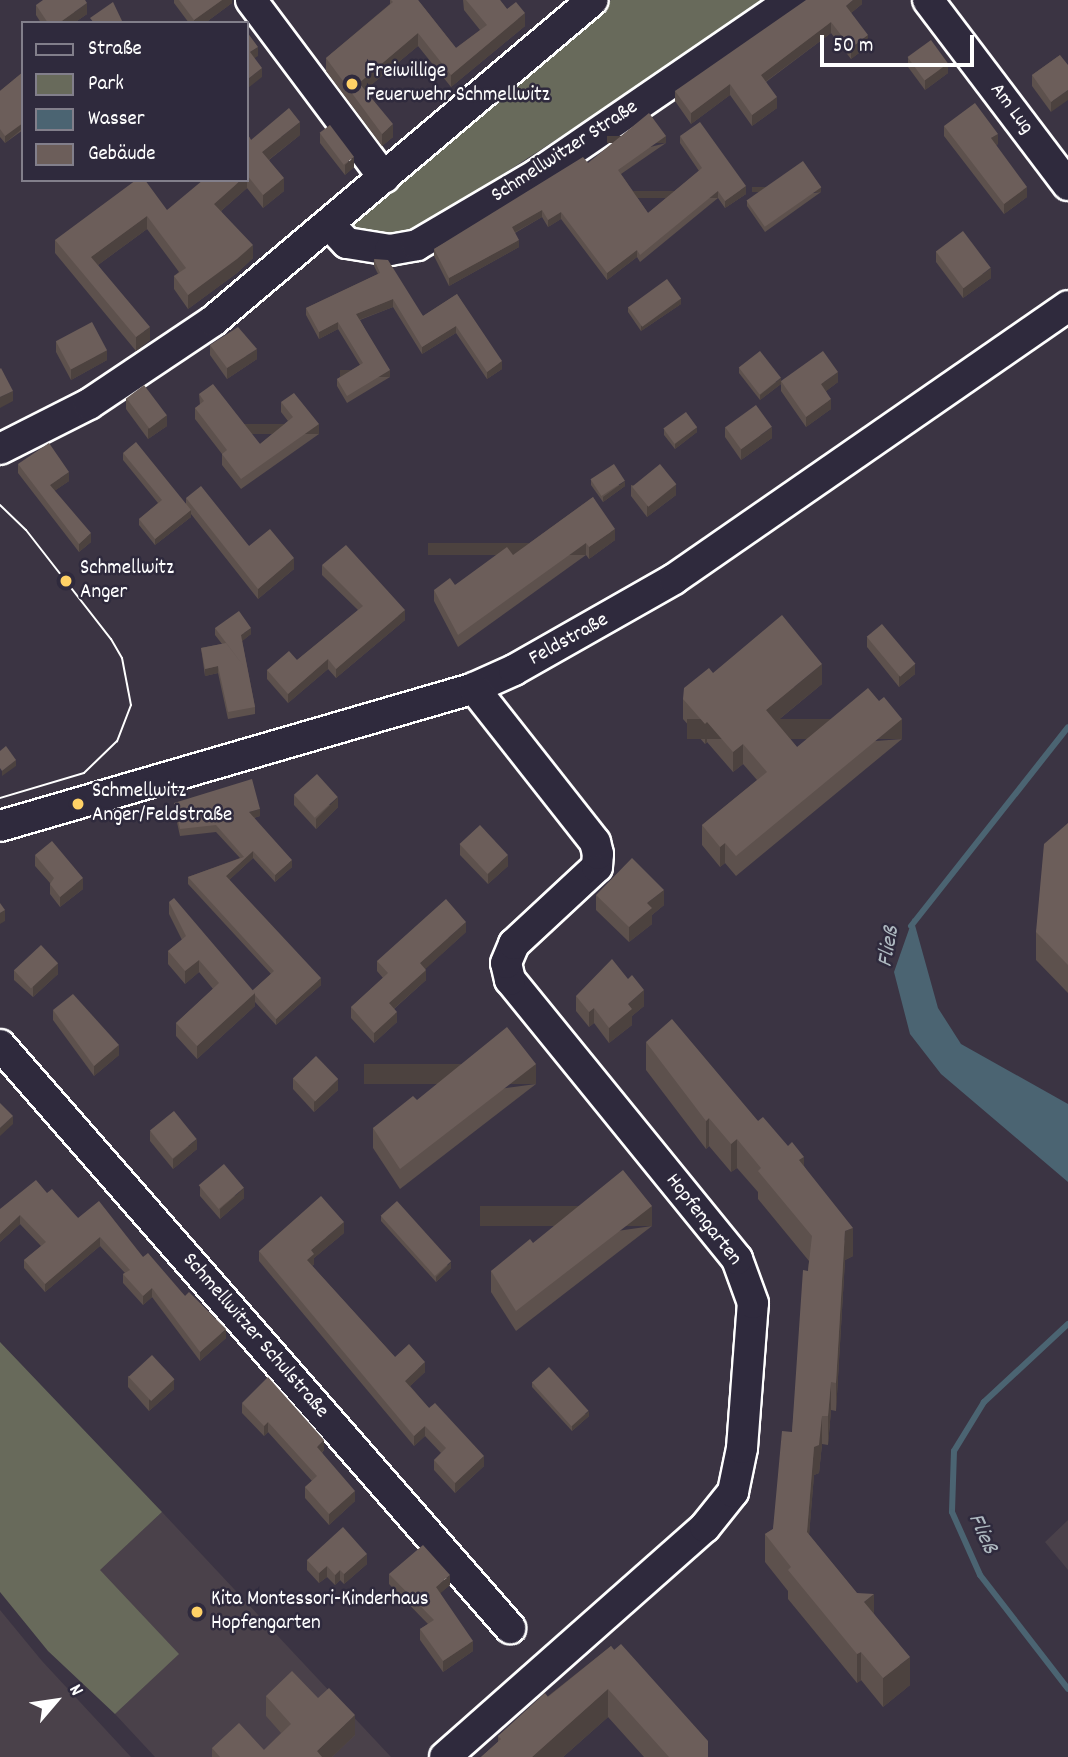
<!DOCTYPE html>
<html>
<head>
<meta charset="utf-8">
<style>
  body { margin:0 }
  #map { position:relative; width:1068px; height:1757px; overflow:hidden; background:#3b3443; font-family:Dekko,sans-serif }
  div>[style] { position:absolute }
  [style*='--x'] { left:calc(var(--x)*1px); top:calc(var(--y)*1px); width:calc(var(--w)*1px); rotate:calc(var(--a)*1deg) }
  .built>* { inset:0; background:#4a414a }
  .green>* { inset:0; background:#686a5b }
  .water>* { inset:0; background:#4b6472 }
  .stream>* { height:6px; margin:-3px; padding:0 3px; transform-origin:3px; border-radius:3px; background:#4b6472 }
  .roads { filter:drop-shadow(2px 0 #fff) drop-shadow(-2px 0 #fff) drop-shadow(0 2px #fff) drop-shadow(0 -2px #fff) }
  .minor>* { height:30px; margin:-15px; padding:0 15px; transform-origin:15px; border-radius:15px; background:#2f2a3d }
  .tram>* { height:2px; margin:-1px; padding:0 1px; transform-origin:1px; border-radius:1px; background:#fff }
  .wall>* { inset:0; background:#5d514d }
  .shaded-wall>* { inset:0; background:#4c423f; transform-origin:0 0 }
  .building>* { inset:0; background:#6c5e5a; transform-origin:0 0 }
  .dots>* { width:19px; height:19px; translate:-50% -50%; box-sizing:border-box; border:4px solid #2f2a3d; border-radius:50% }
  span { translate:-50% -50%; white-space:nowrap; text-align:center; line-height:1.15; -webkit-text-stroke:5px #2f2a3d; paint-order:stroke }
  .poi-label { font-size:21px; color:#fff }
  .left { translate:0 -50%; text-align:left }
  .street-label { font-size:21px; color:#fff }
  .water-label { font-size:23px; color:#aeb9c0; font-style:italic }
  .legend { position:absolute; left:21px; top:21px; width:228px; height:161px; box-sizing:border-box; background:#2f2a3d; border:2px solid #827f8b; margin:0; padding:9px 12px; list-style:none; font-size:21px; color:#fff }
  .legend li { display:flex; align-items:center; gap:14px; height:35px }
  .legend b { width:35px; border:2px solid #827f8b }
  .north { position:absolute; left:21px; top:1666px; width:70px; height:70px; -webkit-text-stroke:5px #2f2a3d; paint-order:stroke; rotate:61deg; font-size:19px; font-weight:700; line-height:28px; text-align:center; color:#fff }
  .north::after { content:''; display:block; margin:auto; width:24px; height:32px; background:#fff; clip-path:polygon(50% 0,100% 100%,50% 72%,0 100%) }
  .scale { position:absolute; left:820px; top:35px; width:154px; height:32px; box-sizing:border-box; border:4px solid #fff; border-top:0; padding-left:9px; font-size:21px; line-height:24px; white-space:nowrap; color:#fff; -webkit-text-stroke:5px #2f2a3d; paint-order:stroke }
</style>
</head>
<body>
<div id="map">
  <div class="built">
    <i style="clip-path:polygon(162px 1512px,391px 1757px,155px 1757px,115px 1714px,178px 1654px,99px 1570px)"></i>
    <i style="clip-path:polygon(1068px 1520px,1068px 1570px,1045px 1542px)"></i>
    <i style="clip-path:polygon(0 1610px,42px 1661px,131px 1757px,0 1757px)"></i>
  </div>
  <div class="green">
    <i style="clip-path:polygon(611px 0,771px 0,417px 230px,365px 240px,349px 223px,353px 214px)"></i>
    <i style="clip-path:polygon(0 1342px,162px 1512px,100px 1570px,179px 1654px,115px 1714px,48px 1651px,0 1592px)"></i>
  </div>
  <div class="water">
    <i style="clip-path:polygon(913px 918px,938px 1008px,961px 1044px,1068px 1104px,1068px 1182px,941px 1074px,910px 1034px,894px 972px)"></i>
  </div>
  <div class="stream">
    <i style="--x:911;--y:926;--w:253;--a:-51.7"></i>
    <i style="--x:1068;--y:1324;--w:115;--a:137.1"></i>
    <i style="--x:984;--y:1402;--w:57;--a:121.5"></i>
    <i style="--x:954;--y:1451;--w:61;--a:91.9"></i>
    <i style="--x:952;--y:1512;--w:69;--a:66"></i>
    <i style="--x:980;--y:1575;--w:144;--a:52.3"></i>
  </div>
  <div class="roads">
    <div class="minor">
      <i style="--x:251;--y:0;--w:222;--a:53.2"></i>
      <i style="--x:928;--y:0;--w:232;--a:52.9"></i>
      <i style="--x:329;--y:224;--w:26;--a:47"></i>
      <i style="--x:347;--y:243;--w:44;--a:9.2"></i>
      <i style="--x:390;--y:250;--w:27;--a:-10"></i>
      <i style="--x:417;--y:245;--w:142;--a:-30.5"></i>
      <i style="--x:539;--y:173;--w:306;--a:-34.4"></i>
      <i style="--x:0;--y:449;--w:100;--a:-26.8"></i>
      <i style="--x:89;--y:404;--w:149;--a:-33.8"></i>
      <i style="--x:213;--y:321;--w:497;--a:-40.2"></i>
      <i style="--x:0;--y:826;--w:494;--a:-16.2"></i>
      <i style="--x:474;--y:688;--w:44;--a:-24.2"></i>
      <i style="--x:514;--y:670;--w:184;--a:-29.6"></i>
      <i style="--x:674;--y:579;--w:479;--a:-34.7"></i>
      <i style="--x:0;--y:1045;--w:775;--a:48.82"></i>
      <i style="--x:445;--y:1757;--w:347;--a:-41.5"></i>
      <i style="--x:705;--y:1527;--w:45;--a:-51.3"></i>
      <i style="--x:733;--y:1492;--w:45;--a:-78.4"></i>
      <i style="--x:742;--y:1448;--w:145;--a:-85.7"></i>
      <i style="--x:753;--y:1303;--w:47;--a:-110"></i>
      <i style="--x:737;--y:1259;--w:360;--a:-129.1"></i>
      <i style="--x:510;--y:980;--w:17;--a:-103"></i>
      <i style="--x:506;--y:963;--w:21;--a:-67"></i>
      <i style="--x:514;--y:944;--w:113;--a:-42.9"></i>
      <i style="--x:597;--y:867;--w:13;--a:-86"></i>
      <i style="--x:598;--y:854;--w:12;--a:-104"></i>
      <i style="--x:595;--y:842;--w:196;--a:-128.2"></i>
    </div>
  </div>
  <div class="tram">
    <i style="--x:0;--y:505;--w:36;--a:44"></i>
    <i style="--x:26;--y:530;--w:138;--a:52.1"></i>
    <i style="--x:111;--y:639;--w:22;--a:60"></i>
    <i style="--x:122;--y:658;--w:48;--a:79.2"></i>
    <i style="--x:131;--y:705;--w:39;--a:111"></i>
    <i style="--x:117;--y:741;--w:46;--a:135.9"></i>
    <i style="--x:84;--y:773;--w:88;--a:163.4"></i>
  </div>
  <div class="wall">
    <i style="clip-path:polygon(174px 0,232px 0,232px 3px,205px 23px,189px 23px,174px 3px)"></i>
    <i style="clip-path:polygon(390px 0,418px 0,456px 48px,480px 30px,464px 10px,463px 0,500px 0,507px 9px,525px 26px,451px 87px,418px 46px,365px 90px,393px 137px,382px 146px,326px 71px,326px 58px,390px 4px)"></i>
    <i style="clip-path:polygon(862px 0,862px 4px,851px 13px,868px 46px,851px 59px,831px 33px,766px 82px,777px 108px,752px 126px,730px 95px,691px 124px,675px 101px,675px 91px)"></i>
    <i style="clip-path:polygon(36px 5px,87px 14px,74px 23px,41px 23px,36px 15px)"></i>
    <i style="clip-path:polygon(1060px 55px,1051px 112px,1032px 86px,1032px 75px)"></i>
    <i style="clip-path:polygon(908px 57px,948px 73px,925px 90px,908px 67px)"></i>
    <i style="clip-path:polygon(23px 72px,23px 130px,5px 143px,0 137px,0 91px)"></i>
    <i style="clip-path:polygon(944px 126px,998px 144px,996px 145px,1027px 197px,1004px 214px,944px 136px)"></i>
    <i style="clip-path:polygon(247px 133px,251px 140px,300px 135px,269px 160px,284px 191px,263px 208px,247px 188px,221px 211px,253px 258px,237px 273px,188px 309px,174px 289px,174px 276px,179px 272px,147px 229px,98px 265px,150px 340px,136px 351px,55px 253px,55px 240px,167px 210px,247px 180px)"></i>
    <i style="clip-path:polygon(320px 133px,354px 167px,345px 175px,320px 143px)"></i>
    <i style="clip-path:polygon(680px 136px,746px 194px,725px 208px,718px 198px,640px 262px,637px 257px,607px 280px,561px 219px,548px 227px,542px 217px,515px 233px,519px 247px,449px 286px,434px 256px,434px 249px,588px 163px,666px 143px,621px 174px,648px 213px,699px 171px,680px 143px)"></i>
    <i style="clip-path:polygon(821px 192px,765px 232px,747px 206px,747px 201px)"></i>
    <i style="clip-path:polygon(936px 251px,991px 278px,963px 298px,936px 262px)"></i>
    <i style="clip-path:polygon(374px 259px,423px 316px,457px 294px,502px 369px,487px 379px,456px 333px,422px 354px,393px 307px,360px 320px,390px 377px,347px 403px,337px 386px,337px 379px,360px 365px,338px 329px,319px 339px,306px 315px,306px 308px,378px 274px,374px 266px)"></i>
    <i style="clip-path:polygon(681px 304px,641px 331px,628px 312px,628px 307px)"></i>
    <i style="clip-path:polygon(56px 342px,107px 360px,71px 380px,56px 352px)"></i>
    <i style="clip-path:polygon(210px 345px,257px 359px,227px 379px,210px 355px)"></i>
    <i style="clip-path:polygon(739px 368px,781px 384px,760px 400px,739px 373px)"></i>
    <i style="clip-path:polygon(781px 381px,838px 382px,826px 391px,831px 409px,806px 427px,781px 391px)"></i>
    <i style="clip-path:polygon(199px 394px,260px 444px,288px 421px,281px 412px,281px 402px,319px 434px,241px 489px,222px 465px,222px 454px,195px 419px,195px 408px,200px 405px)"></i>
    <i style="clip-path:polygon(126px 398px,167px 426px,148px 439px,126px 409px)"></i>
    <i style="clip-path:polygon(725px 427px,772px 438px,741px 460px,725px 437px)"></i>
    <i style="clip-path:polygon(664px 430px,697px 432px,675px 449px,664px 435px)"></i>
    <i style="clip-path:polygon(123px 453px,186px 504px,186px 498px,249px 546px,294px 569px,258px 599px,191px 514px,191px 517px,155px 545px,139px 525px,139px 519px,158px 503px,123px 460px)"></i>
    <i style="clip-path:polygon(18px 464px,69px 481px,54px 491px,91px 542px,79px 552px,18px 473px)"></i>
    <i style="clip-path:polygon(591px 480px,625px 486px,603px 502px,591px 485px)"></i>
    <i style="clip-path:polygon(631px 485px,676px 495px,647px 517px,631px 496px)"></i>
    <i style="clip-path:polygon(593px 497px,615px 540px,589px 559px,586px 555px,458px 647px,434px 601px,434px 590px,455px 585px,513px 555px)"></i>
    <i style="clip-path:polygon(322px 565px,405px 620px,336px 678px,328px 669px,288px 703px,267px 679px,267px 670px,297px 660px,358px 610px,322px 575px)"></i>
    <i style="clip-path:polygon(215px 628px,251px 634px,242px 641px,255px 707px,255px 714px,228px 719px,218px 673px,205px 676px,201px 648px,222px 644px,215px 635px)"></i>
    <i style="clip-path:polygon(867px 637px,915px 674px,899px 687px,867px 647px)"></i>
    <i style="clip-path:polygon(822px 684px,776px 722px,797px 747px,902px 739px,736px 876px,725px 863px,720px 867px,702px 845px,702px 825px,757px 780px,743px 764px,733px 772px,707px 742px,705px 744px,683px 719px,683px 699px)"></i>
    <i style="clip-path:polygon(294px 795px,338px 807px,316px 829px,294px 805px)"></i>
    <i style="clip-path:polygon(174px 803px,260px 816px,254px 818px,292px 867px,275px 882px,253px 858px,229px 880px,321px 985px,276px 1025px,255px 1002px,255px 1006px,197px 1059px,176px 1036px,176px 1023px,213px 989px,199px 972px,185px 984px,168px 964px,168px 951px,182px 940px,169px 914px,169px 902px,252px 991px,271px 974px,188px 884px,188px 877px,240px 858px,216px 832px,180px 836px,174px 809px)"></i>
    <i style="clip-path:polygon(1068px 823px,1068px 993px,1036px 960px,1036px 932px)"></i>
    <i style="clip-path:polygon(460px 844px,508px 866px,488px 884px,460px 855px)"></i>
    <i style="clip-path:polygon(35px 855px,83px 889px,60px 907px,50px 894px,50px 883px,35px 866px)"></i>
    <i style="clip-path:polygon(596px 895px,664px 905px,652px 915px,652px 924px,629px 942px,596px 910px)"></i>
    <i style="clip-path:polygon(466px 932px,425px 969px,426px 980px,394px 1009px,397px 1022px,374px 1043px,351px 1018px,351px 1007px,383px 978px,377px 971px,377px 961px)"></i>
    <i style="clip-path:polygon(14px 970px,58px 974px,33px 997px,14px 980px)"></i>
    <i style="clip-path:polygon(576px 996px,644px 1006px,632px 1016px,632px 1025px,609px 1043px,594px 1023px,589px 1027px,576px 1011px)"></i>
    <i style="clip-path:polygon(53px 1010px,119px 1055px,94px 1076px,53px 1020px)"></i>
    <i style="clip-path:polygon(646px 1042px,758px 1121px,804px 1166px,853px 1256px,845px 1260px,836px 1411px,831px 1410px,828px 1445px,822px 1444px,819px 1473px,814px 1475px,809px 1535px,874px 1614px,910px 1685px,883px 1707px,861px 1680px,857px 1683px,788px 1599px,788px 1591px,765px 1562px,765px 1534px,773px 1529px,792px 1432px,809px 1261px,758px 1199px,758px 1192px,737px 1168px,731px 1172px,709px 1146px,706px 1149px,646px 1070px)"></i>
    <i style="clip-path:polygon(293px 1078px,338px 1090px,314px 1112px,293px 1089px)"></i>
    <i style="clip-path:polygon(536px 1084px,400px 1189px,373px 1148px,373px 1128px,417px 1100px)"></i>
    <i style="clip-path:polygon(150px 1131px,197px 1149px,173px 1169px,150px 1141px)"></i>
    <i style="clip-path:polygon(200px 1186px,244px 1198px,220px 1219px,200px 1196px)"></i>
    <i style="clip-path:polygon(47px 1193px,78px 1218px,143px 1257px,185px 1296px,226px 1338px,200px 1361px,152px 1297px,143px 1305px,123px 1283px,123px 1274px,125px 1273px,100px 1246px,45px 1292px,24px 1268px,24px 1260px,41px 1246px,20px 1224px,0 1242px,0 1209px)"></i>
    <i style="clip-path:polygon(381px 1216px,451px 1268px,436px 1282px,381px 1221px)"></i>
    <i style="clip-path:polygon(652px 1226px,516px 1331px,491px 1292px,491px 1271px,533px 1243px)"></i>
    <i style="clip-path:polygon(344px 1233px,314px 1258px,314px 1264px,312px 1266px,395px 1357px,425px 1372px,410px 1386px,429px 1408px,484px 1466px,455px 1493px,434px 1470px,434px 1460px,441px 1453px,425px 1436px,414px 1446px,259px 1261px,259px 1251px)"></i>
    <i style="clip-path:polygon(128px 1376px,174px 1389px,149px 1411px,128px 1387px)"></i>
    <i style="clip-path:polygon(532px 1382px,589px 1416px,572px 1431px,532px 1387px)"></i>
    <i style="clip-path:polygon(242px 1403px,324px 1450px,322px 1453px,355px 1501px,329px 1525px,305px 1498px,305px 1487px,312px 1481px,268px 1432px,264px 1436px,242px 1413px)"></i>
    <i style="clip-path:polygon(307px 1560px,367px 1564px,344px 1584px,340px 1580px,335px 1585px,327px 1577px,319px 1583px,307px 1570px)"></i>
    <i style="clip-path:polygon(389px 1574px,450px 1585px,440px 1593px,473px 1651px,443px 1672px,420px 1640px,420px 1629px,428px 1624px,389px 1584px)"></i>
    <i style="clip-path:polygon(611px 1646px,708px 1757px,644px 1757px,608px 1717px,563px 1757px,481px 1757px,498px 1742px,498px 1736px)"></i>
    <i style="clip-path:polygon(266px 1696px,318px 1698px,355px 1735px,332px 1757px,212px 1757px,212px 1748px,264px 1750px,281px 1733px,266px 1716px)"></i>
  </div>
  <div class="shaded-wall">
    <i style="clip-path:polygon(222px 0,232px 0,232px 3px,205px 23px,194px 23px,194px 20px)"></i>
    <i style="clip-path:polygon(853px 0,862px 0,862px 4px,846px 17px,846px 6px)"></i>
    <i style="clip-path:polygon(87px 3px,87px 14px,74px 23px,59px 23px)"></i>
    <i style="clip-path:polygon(525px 13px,525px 26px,451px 87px,451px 75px)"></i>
    <i style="clip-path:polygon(831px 22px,831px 33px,761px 85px,761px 75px)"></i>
    <i style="clip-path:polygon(418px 33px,418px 46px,359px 95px,359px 83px)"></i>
    <i style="clip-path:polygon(868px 35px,868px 46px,851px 59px,851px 48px)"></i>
    <i style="clip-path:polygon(258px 47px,258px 56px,250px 61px,250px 52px)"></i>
    <i style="clip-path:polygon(948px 63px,948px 73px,925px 90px,925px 80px)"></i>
    <i style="clip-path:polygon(262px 68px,262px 77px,248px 88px,248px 79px)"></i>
    <i style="clip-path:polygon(730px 84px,730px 95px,691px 124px,691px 113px)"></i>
    <i style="clip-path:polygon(1068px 90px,1068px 100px,1051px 112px,1051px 102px)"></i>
    <i style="clip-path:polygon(777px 97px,777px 108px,752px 126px,752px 115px)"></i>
    <i style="clip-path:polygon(22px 122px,22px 129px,5px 143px,5px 136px)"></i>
    <i style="clip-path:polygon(300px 122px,300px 135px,262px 165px,262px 152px)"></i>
    <i style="clip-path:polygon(393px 124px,393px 137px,382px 146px,382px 134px)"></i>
    <i style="clip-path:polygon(998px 134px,998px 144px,991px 149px,991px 138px)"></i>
    <i style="left:666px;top:136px;width:7px;height:59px;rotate:90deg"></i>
    <i style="clip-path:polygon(354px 157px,354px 167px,345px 175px,345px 165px)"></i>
    <i style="clip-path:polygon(247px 175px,247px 188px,214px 217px,214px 204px,241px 180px,247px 180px)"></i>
    <i style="clip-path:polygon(284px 178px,284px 191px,263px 208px,263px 195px)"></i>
    <i style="clip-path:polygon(746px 186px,746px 194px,725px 208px,725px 201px)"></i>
    <i style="left:821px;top:187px;width:5px;height:69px;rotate:90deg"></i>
    <i style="clip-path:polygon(1027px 187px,1027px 197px,1004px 214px,1004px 204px)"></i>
    <i style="left:718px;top:191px;width:7px;height:101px;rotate:90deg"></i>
    <i style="clip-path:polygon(542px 210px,542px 217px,512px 234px,512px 227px)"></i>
    <i style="clip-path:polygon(561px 212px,561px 219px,548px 227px,548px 220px)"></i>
    <i style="clip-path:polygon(147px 216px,147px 229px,91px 270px,91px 257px)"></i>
    <i style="clip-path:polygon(519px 240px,519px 247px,449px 286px,449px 278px)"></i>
    <i style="clip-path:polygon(253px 245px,253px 258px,237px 273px,188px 309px,188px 295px)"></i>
    <i style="clip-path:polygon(637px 250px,637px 257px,607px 280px,607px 273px)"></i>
    <i style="clip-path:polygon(991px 268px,991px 278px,963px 298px,963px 288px)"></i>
    <i style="clip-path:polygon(681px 298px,681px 304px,641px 331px,641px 326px)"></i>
    <i style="clip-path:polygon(393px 299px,393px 307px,356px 321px,356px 314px)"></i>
    <i style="clip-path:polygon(338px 322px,338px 329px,319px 339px,319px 332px)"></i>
    <i style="clip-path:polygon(456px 326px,456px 333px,422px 354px,422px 347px)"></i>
    <i style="clip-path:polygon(150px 327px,150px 340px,136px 351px,136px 337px)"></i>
    <i style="clip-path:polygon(257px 349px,257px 359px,227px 379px,227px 368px)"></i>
    <i style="clip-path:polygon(107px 350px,107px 360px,71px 380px,71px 369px)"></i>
    <i style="clip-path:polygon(502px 361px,502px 369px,487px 379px,487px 372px)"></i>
    <i style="left:390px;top:370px;width:7px;height:50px;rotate:90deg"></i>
    <i style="clip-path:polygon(838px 372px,838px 382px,821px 395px,821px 384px)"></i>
    <i style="clip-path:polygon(781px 378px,781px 384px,760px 400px,760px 395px)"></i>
    <i style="clip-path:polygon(13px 391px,13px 401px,0 408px,0 397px)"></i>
    <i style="clip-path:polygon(831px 399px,831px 409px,806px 427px,806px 417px)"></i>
    <i style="clip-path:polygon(167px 415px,167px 426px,148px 439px,148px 429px)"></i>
    <i style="left:319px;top:424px;width:10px;height:95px;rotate:90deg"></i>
    <i style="clip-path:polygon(697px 427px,697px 432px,675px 449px,675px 444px)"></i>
    <i style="clip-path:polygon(772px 427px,772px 438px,741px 460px,741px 449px)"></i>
    <i style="clip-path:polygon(69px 472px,69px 481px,50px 494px,50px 485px)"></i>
    <i style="clip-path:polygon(625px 481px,625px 486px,603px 502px,603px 497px)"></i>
    <i style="clip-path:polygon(676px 484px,676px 495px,647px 517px,647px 506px)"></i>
    <i style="clip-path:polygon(191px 510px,191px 517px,155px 545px,155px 539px)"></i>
    <i style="clip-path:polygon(615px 529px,615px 540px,589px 559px,589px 547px)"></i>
    <i style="clip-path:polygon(91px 533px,91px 542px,79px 552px,79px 544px)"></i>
    <i style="left:586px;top:543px;width:12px;height:158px;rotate:90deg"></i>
    <i style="clip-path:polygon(294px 558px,294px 569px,258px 599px,258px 589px)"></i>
    <i style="clip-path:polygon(405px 610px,405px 620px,336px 678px,336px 669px)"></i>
    <i style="clip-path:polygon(251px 628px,251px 634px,241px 642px,241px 635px)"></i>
    <i style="clip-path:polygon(328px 659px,328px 669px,288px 703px,288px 694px)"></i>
    <i style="clip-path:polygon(822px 664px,822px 684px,766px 730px,766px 710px)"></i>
    <i style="clip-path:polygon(915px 664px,915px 674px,899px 687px,899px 676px)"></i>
    <i style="clip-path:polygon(218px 666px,218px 673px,205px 676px,205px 669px)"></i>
    <i style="left:902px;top:719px;width:20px;height:215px;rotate:90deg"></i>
    <i style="clip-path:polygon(707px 722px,707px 742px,705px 744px,705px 724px)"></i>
    <i style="clip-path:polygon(743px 744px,743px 764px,733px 772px,733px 752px)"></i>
    <i style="clip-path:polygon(16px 760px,16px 766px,2px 776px,2px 771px)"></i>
    <i style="clip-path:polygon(338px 797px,338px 807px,316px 829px,316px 819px)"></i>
    <i style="clip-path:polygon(260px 809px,260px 816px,249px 819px,249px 812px)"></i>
    <i style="clip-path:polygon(725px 843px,725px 863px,720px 867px,720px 847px)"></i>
    <i style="clip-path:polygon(253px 851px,253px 858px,226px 883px,226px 876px)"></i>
    <i style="clip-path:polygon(508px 855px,508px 866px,488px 884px,488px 874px)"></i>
    <i style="clip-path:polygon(292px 860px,292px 867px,275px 882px,275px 875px)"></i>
    <i style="clip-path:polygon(83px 878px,83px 889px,60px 907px,60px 897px)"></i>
    <i style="clip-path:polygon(664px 890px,664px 905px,652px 915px,652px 924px,629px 942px,629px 927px,647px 903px)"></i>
    <i style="clip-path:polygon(5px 910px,5px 921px,0 924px,0 913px)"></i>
    <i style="clip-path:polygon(466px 922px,466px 932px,420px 974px,420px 963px)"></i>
    <i style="clip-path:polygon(199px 960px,199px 972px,185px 984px,185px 971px)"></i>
    <i style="clip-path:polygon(58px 963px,58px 974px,33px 997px,33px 986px)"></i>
    <i style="clip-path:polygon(426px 970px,426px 980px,389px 1013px,389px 1003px)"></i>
    <i style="clip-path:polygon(321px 978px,321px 985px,276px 1025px,276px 1019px)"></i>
    <i style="clip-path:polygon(644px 990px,644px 1006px,632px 1016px,632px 1025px,609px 1043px,609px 1028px,628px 1004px)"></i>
    <i style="clip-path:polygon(255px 993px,255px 1006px,197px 1059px,197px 1046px)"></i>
    <i style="clip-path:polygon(594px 1008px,594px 1023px,589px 1027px,589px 1012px)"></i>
    <i style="clip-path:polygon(397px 1012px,397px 1022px,374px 1043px,374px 1033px)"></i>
    <i style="clip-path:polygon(119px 1045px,119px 1055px,94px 1076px,94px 1066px)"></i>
    <i style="left:536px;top:1064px;width:20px;height:172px;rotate:90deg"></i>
    <i style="clip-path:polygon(338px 1079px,338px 1090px,314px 1112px,314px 1102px)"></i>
    <i style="clip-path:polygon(13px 1116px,13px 1124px,0 1136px,0 1128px)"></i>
    <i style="clip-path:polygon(709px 1118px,709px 1146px,706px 1149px,706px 1121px)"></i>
    <i style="clip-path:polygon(197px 1139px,197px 1149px,173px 1169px,173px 1159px)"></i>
    <i style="clip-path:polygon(737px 1139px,737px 1168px,731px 1172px,731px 1144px)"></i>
    <i style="clip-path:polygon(804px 1157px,804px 1185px,799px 1160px)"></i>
    <i style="clip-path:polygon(244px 1188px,244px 1198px,220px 1219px,220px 1209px)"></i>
    <i style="left:652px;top:1206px;width:20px;height:172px;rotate:90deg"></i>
    <i style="clip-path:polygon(20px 1215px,20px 1224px,0 1242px,0 1234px)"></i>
    <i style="clip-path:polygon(344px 1222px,344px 1233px,314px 1258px,314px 1264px,307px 1271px,307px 1260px,311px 1250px)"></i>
    <i style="clip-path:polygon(853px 1228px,853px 1256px,845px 1260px,836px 1411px,836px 1383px,845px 1231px)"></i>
    <i style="clip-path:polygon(100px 1237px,100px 1246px,45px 1292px,45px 1284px)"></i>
    <i style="clip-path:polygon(451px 1262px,451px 1268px,436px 1282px,436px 1277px)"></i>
    <i style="clip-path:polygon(152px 1288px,152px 1297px,143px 1305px,143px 1296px)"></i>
    <i style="clip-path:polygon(226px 1329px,226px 1338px,200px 1361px,200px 1352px)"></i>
    <i style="clip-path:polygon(425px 1362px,425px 1372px,405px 1391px,405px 1381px)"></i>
    <i style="clip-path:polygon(174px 1379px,174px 1389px,149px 1411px,149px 1400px)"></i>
    <i style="clip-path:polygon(831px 1382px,831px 1410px,828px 1445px,828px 1416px)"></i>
    <i style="clip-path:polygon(589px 1411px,589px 1416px,572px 1431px,572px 1426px)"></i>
    <i style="clip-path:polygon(822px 1416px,822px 1444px,819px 1473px,814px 1475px,807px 1561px,807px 1532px,814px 1447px)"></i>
    <i style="clip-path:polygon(268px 1422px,268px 1432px,264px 1436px,264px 1426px)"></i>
    <i style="clip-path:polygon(425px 1426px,425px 1436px,414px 1446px,414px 1436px)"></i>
    <i style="clip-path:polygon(324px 1440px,324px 1450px,317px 1457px,317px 1447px)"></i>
    <i style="clip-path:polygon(484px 1456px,484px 1466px,455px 1493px,455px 1483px)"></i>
    <i style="clip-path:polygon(355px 1491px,355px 1501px,329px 1525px,329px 1514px)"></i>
    <i style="clip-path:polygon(367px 1554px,367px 1564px,344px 1584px,344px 1574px)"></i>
    <i style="clip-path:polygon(327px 1566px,327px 1577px,319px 1583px,319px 1573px)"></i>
    <i style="clip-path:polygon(340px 1570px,340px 1580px,335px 1585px,335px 1575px)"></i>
    <i style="clip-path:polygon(450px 1575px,450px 1585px,436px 1597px,436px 1587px)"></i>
    <i style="clip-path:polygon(874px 1594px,874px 1622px,864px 1602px)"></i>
    <i style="clip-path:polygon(473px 1641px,473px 1651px,443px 1672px,443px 1661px)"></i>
    <i style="clip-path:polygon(861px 1652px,861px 1680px,857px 1683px,857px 1654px)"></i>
    <i style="clip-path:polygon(910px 1657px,910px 1685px,883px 1707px,883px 1678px)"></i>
    <i style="clip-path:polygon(608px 1689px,608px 1717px,563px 1757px,532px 1757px)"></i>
    <i style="clip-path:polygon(355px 1715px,355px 1735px,332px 1757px,317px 1757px,317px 1751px)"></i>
  </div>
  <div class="building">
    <i style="clip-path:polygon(43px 0,85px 0,87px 3px,59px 23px,48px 23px,36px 5px)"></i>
    <i style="clip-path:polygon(179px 0,222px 0,194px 20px)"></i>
    <i style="clip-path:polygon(391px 0,418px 0,456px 48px,487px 25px,466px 0,500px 0,507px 9px,516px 2px,525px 13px,451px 75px,418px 33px,359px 83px,393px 124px,382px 134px,326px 58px,393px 2px)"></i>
    <i style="clip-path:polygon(806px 0,853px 0,846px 6px,868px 35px,851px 48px,831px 22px,761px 75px,777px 97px,752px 115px,730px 84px,691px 113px,675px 91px)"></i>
    <i style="clip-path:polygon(113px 2px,123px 23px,94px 23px,90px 18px)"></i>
    <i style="clip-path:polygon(247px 32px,258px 47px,250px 52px,262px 68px,248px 79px)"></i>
    <i style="left:931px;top:40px;width:29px;height:29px;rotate:54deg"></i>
    <i style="clip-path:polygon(1060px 55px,1068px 65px,1068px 90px,1051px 102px,1032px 75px)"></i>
    <i style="clip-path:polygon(23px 72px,23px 123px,5px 136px,0 129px,0 91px)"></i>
    <i style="clip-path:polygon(975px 103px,998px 134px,991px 138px,1027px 187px,1004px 204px,944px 126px)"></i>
    <i style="clip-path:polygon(289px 108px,300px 122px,262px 152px,284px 178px,263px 195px,247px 175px,247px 133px,251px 140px)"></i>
    <i style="clip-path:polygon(649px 113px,666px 136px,618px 170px,648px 213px,702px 168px,680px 136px,700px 122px,746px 186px,725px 201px,718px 191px,640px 255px,637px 250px,607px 273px,561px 212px,548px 220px,542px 210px,512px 227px,519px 240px,449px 278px,434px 249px,583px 157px,588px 163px)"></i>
    <i style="left:330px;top:125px;width:40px;height:13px;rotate:53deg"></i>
    <i style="left:803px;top:161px;width:32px;height:69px;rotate:55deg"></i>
    <i style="clip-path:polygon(136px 180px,145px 180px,167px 210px,203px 180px,241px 180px,214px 204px,253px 245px,237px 259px,188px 295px,174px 276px,186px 268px,147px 216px,91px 257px,150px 327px,136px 337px,55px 240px)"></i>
    <i style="left:963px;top:231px;width:46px;height:34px;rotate:53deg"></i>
    <i style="clip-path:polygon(374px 259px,388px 260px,423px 316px,457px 294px,502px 361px,487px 372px,456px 326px,422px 347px,393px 299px,356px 314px,390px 370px,347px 396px,337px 379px,363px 363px,338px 322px,319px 332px,306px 308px,380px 273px)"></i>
    <i style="left:667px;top:279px;width:24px;height:48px;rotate:54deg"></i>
    <i style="left:92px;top:322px;width:32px;height:41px;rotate:62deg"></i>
    <i style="clip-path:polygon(238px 327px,257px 349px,227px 368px,210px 345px)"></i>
    <i style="left:760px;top:351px;width:34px;height:27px;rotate:52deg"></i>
    <i style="clip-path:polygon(823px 351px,838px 372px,821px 384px,831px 399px,806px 417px,781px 381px)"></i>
    <i style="clip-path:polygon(1px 368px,13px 391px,0 397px,0 369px)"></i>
    <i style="clip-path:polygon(213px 384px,260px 444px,293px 417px,281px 402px,294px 393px,319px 424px,241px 479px,222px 454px,227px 450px,195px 408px,204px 401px,199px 394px)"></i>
    <i style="left:144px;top:385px;width:38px;height:22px;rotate:53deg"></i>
    <i style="left:756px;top:405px;width:27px;height:38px;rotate:54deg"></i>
    <i style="left:686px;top:412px;width:19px;height:28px;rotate:54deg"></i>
    <i style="clip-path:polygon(136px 442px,191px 510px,155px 539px,139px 519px,162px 500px,123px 453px)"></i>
    <i style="clip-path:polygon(49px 443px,69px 472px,50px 485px,91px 533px,79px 544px,18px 464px)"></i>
    <i style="left:614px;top:464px;width:20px;height:28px;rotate:57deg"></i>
    <i style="left:660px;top:464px;width:26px;height:36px;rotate:51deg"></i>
    <i style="clip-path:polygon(201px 486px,249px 546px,270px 529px,294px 558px,258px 589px,186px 498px)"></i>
    <i style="clip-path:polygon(593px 497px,615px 529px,589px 547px,586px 543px,458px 635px,434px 590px,450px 578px,455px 585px,507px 547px,513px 555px)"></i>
    <i style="clip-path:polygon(346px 545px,405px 610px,336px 669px,328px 659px,288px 694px,267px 670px,289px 651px,297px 660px,363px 606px,322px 565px)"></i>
    <i style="clip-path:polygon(239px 611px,251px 628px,241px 635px,255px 707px,228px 712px,218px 666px,205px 669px,201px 648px,226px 643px,245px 668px,215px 628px)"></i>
    <i style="clip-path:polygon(782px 615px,822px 664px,766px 710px,797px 747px,868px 688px,879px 701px,884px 697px,902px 719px,736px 856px,725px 843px,720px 847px,702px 825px,767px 772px,743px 744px,733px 752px,707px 722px,705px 724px,683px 699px,684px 688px,709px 668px,713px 673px)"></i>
    <i style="left:882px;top:624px;width:52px;height:20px;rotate:50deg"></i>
    <i style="clip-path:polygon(6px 746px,16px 760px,2px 771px,0 768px,0 751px)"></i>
    <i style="left:317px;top:774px;width:31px;height:31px;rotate:48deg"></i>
    <i style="clip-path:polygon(252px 779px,260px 809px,249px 812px,292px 860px,275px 875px,253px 851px,226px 876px,321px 978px,276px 1019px,255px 995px,255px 993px,252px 991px,274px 971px,188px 877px,244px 857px,216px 825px,180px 829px,174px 803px)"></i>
    <i style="clip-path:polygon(1068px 823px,1068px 965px,1036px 932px,1044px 844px)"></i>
    <i style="left:480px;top:825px;width:41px;height:28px;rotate:47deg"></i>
    <i style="clip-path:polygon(52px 841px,83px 878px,60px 897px,50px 884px,54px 878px,35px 855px)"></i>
    <i style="clip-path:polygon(632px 858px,664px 890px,647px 903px,652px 908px,629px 927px,596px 895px)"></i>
    <i style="clip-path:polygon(174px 898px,255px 993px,197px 1046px,176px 1023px,219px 983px,199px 960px,185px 971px,168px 951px,186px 936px,169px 902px)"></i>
    <i style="clip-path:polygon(446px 899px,466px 922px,420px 963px,426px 970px,389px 1003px,397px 1012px,374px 1033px,351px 1007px,388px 973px,377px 961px)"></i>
    <i style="clip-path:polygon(0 903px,5px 910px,0 913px)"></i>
    <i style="left:41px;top:945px;width:25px;height:37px;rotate:47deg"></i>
    <i style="clip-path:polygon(612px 959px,628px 979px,632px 975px,644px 990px,628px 1004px,632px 1009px,609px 1028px,594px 1008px,589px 1012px,576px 996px)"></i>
    <i style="clip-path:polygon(73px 994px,119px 1045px,94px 1066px,53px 1010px)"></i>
    <i style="clip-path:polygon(672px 1019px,758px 1121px,763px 1117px,788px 1146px,792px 1142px,804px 1157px,799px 1160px,853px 1228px,845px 1231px,836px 1383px,831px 1382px,828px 1416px,822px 1416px,819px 1445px,814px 1447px,807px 1532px,857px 1593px,874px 1594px,864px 1602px,910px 1657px,883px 1678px,861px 1652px,857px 1654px,788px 1570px,791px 1567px,765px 1534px,773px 1529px,782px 1431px,792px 1432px,803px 1270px,808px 1271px,812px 1236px,758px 1171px,761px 1168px,737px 1139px,731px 1144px,709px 1118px,706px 1121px,646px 1042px)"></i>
    <i style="clip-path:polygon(507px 1027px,536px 1064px,400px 1169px,373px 1128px,413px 1096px,417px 1100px)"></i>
    <i style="left:316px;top:1056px;width:32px;height:32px;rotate:46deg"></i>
    <i style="clip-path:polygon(0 1103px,13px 1116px,0 1128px)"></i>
    <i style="left:174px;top:1111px;width:36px;height:31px;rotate:51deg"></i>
    <i style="left:224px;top:1164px;width:31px;height:33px;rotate:50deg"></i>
    <i style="clip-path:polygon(623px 1170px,652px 1206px,516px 1311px,491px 1271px,530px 1239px,533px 1243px)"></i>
    <i style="clip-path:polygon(36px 1180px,47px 1193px,52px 1189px,78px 1218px,99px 1201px,143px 1257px,148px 1253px,185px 1296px,189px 1292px,226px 1329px,200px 1352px,152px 1288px,143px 1296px,123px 1274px,130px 1270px,100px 1237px,45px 1284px,24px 1260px,46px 1242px,20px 1215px,0 1234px,0 1209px)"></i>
    <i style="clip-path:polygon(321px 1196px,344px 1222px,311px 1250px,314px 1254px,307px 1260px,395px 1357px,409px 1344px,425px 1362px,405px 1381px,429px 1408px,435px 1403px,484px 1456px,455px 1483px,434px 1460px,446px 1448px,425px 1426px,414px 1436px,259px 1251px)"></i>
    <i style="left:397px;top:1201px;width:81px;height:22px;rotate:48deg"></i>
    <i style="left:152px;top:1355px;width:33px;height:32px;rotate:47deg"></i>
    <i style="left:549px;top:1367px;width:59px;height:23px;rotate:48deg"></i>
    <i style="clip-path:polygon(268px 1377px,324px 1440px,317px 1447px,355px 1491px,329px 1514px,305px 1487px,317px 1476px,268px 1422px,264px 1426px,242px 1403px)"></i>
    <i style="clip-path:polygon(343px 1527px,367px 1554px,344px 1574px,340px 1570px,335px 1575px,327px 1566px,319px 1573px,307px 1560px)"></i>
    <i style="clip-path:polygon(423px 1545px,450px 1575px,436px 1587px,473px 1641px,443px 1661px,420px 1629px,434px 1620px,389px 1574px)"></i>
    <i style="clip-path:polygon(621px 1644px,708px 1741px,708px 1757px,669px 1757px,608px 1689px,532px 1757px,481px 1757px,501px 1739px,498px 1736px,545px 1693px,548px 1697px,611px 1646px,614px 1650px)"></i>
    <i style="clip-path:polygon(292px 1671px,318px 1698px,329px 1688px,355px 1715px,317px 1751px,322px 1757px,220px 1757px,212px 1748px,239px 1723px,264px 1750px,291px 1724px,266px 1696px)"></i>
  </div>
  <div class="dots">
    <i style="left:352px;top:84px;background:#ffd166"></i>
    <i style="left:66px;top:581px;background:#ffd166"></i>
    <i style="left:78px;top:804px;background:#ffd166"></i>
    <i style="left:197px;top:1612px;background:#ffd166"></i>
  </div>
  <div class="poi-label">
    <span class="left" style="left:366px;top:84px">Freiwillige<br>Feuerwehr Schmellwitz</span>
    <span class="left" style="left:80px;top:581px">Schmellwitz<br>Anger</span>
    <span class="left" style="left:92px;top:804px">Schmellwitz<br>Anger/Feldstraße</span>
    <span class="left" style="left:211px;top:1612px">Kita Montessori-Kinderhaus<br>Hopfengarten</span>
  </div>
  <div class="street-label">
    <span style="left:1011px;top:109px;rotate:53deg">Am Lug</span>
    <span style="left:565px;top:152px;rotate:-33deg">Schmellwitzer Straße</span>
    <span style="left:569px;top:640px;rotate:-29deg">Feldstraße</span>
    <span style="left:703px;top:1220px;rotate:52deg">Hopfengarten</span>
    <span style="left:255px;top:1336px;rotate:49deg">Schmellwitzer Schulstraße</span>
  </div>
  <div class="water-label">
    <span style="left:890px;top:947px;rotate:-80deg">Fließ</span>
    <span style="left:981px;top:1534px;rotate:66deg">Fließ</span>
  </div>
  <ul class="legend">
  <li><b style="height:9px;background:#2f2a3d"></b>Straße</li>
  <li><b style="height:19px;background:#686a5b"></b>Park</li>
  <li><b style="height:19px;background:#4b6472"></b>Wasser</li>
  <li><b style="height:19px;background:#6c5e5a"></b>Gebäude</li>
  </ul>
  <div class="north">N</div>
  <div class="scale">50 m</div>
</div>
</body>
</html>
